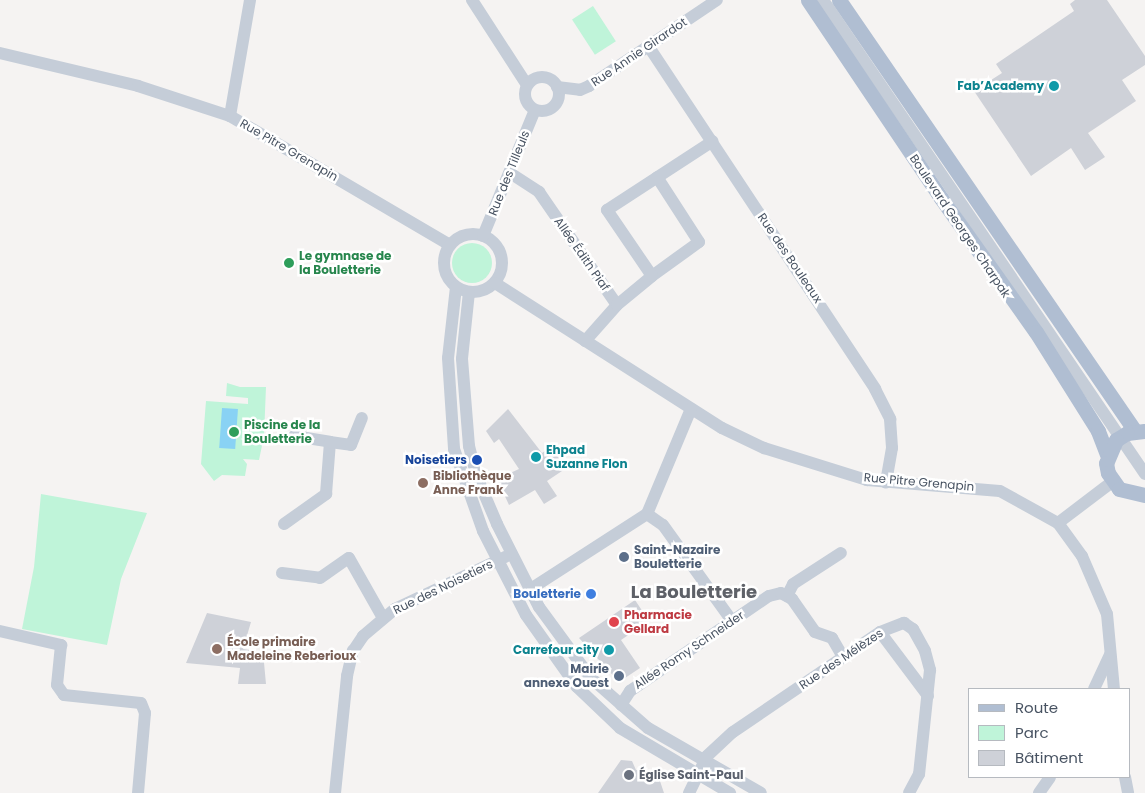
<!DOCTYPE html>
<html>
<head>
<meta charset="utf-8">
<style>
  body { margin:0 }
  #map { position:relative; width:1145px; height:793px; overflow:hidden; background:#f5f3f2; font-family:Poppins,sans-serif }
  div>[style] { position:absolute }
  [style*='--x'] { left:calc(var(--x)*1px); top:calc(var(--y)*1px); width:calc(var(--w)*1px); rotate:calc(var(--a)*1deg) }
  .green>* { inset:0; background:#bff4d9; transform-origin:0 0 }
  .round { border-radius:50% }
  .water>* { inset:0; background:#89d2f4; transform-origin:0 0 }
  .building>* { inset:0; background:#ced1d8 }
  .minor>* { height:12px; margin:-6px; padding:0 6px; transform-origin:6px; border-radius:6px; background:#c5cdd8 }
  .minor>.ring { margin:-6px; padding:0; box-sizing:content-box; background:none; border:12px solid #c5cdd8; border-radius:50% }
  .major>* { height:15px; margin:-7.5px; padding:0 7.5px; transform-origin:7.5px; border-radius:7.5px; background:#b0bed2 }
  .dots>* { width:14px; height:14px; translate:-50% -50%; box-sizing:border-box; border:2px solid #fff; border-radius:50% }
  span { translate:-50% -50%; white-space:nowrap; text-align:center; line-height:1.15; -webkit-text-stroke:5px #fff; paint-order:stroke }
  .street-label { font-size:12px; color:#485362 }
  .culture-label { font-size:12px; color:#0d838f; font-weight:700 }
  .right { translate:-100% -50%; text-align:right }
  .left { translate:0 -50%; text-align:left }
  .leisure-label { font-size:12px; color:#27864d; font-weight:700 }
  .transit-label { font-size:12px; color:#164399; font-weight:700 }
  .education-label { font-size:12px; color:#785e54; font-weight:700 }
  .service-label { font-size:12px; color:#4e5e75; font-weight:700 }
  .shop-label { font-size:12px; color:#366cbe; font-weight:700 }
  .health-label { font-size:12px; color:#be3a42; font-weight:700 }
  .worship-label { font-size:12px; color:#5b616d; font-weight:700 }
  .district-label { font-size:18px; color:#5e6168; font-weight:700 }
  .legend { position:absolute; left:968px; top:688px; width:162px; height:90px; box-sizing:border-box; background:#fff; border:1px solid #b6bac0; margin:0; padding:6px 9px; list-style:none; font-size:15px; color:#485362 }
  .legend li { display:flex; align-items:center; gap:10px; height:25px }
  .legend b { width:25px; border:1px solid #b6bac0 }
</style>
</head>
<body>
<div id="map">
  <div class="green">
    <i style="left:593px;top:6px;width:42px;height:25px;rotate:57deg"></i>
    <i class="round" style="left:452px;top:243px;width:40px;height:40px"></i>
    <i style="clip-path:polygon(227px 383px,240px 387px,266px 387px,264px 436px,259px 460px,243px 459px,247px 464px,245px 476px,222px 475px,214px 481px,201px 464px,206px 401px,248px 404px,248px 398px,226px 396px)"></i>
    <i style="clip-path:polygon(41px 494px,147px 513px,121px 579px,107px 645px,22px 629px,34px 567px)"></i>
  </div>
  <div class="water">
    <i style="left:222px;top:408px;width:16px;height:40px;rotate:4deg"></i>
  </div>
  <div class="building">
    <i style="clip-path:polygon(1075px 0,1107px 0,1145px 56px,1145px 65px,1122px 80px,1136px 101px,1088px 133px,1105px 157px,1085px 170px,1071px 148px,1031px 176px,974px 91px,1002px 73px,996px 64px,1074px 11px,1070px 4px)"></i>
    <i style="clip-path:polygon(508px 409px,542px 453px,549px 448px,568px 467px,547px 481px,557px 496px,544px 504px,535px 490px,509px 505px,497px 479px,519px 469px,499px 439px,494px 443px,486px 431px)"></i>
    <i style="clip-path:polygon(635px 600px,649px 621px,621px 640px,640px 668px,619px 682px,579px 638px)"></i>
    <i style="clip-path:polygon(207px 613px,251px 622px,243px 649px,263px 652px,266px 684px,238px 684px,240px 668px,186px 663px)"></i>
    <i style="clip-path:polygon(621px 760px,632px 761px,636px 770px,646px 771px,650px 780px,660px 781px,664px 793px,598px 793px)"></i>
  </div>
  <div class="minor">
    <i style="--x:472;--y:0;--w:101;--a:57.1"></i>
    <i style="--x:823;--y:0;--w:573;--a:55.81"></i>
    <i style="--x:649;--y:47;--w:410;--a:56.5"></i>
    <i style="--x:875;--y:389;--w:34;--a:63"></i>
    <i style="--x:890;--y:419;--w:29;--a:86"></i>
    <i style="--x:892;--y:448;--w:35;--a:100"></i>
    <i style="--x:0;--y:53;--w:142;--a:13.4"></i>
    <i style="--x:138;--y:86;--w:97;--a:18.1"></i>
    <i style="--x:230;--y:116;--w:255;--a:30.4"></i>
    <i class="ring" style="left:525px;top:77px;width:22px;height:22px"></i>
    <i style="--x:557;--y:87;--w:23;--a:7"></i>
    <i style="--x:580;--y:90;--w:10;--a:-24"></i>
    <i style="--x:589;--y:86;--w:154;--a:-33.9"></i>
    <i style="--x:230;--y:116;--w:118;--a:-80.2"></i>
    <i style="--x:510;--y:173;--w:35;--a:33"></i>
    <i style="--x:539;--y:192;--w:137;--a:55.4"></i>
    <i style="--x:617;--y:305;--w:48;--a:131.6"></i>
    <i class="ring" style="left:444px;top:234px;width:46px;height:46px"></i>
    <i style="--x:483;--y:236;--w:136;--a:-67.6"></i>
    <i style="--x:652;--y:276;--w:58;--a:-35.9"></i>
    <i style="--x:699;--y:242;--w:77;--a:-122.9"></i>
    <i style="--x:495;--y:283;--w:269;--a:32.6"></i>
    <i style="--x:722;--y:428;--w:47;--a:25.5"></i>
    <i style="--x:764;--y:448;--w:108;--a:17.3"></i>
    <i style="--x:867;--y:480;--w:133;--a:4.7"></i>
    <i style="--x:1000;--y:491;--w:66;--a:28.9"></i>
    <i style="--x:1058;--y:523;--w:41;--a:54"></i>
    <i style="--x:1082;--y:556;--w:63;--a:66.7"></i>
    <i style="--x:1107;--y:614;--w:75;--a:84.7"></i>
    <i style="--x:456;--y:287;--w:71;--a:96.4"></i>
    <i style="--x:448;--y:358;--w:91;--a:86.2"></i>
    <i style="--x:454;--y:449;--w:87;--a:70.5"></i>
    <i style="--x:483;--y:531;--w:94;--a:62.9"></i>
    <i style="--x:526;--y:615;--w:88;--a:54.7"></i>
    <i style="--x:577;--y:687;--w:59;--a:43.6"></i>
    <i style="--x:620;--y:728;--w:128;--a:30.6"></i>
    <i style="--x:469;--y:292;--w:67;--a:96"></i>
    <i style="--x:462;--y:359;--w:87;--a:85.4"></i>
    <i style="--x:469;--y:446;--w:32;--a:76"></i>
    <i style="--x:477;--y:477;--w:51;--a:66.9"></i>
    <i style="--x:497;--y:524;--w:93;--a:63.2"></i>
    <i style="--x:539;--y:607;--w:88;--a:53.8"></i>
    <i style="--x:591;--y:678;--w:76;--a:41.3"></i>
    <i style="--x:648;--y:728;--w:130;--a:29.9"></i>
    <i style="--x:617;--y:305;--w:45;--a:-39.6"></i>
    <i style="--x:652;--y:276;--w:80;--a:-124.3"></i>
    <i style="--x:607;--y:210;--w:126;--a:-33.1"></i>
    <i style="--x:294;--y:436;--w:36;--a:9"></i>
    <i style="--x:647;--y:514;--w:19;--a:35"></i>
    <i style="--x:663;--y:525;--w:118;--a:54.3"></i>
    <i style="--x:1058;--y:523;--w:68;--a:-37.2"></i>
    <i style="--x:284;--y:524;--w:52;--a:-35.5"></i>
    <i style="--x:326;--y:494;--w:52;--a:-85.6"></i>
    <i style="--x:330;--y:442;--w:21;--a:8"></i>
    <i style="--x:351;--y:445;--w:29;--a:-68"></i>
    <i style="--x:282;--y:573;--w:38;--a:7"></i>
    <i style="--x:320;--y:578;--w:35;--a:-35"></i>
    <i style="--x:349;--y:558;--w:69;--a:60.5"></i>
    <i style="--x:529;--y:590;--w:140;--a:-32.8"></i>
    <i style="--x:647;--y:514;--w:114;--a:-67.3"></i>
    <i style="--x:787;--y:596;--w:13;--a:-63"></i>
    <i style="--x:793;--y:584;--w:57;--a:-32.9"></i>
    <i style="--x:0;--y:631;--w:63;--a:12.9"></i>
    <i style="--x:61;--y:645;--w:40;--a:95.7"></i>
    <i style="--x:57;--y:685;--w:12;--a:55"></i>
    <i style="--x:64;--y:695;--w:77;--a:5.9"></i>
    <i style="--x:141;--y:703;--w:11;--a:68"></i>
    <i style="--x:145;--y:713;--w:80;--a:95"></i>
    <i style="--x:880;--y:632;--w:80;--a:53.1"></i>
    <i style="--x:1094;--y:689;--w:38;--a:-65"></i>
    <i style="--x:621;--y:705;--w:17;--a:-57"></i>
    <i style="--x:630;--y:691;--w:168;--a:-34.4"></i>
    <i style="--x:769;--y:596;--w:12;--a:-14"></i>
    <i style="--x:781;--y:593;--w:13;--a:29"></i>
    <i style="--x:792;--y:599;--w:40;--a:55.1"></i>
    <i style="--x:815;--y:632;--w:18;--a:19"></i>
    <i style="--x:832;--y:638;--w:22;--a:60"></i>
    <i style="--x:1125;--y:777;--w:16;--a:79"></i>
    <i style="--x:335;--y:793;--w:118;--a:-84.1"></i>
    <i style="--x:347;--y:676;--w:26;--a:-77"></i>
    <i style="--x:353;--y:651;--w:18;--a:-56"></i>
    <i style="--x:363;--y:636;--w:42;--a:-40.2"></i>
    <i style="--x:395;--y:609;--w:122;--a:-25.3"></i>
    <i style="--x:689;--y:793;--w:41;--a:-64.1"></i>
    <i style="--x:707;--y:756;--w:35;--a:-43"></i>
    <i style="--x:733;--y:732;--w:178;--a:-34.2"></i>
    <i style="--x:880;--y:632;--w:26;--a:-21"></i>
    <i style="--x:904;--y:623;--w:11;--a:34"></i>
    <i style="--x:913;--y:629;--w:25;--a:61"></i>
    <i style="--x:925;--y:651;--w:20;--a:75"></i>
    <i style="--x:930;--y:670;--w:105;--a:96"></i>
    <i style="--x:919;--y:774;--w:21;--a:118"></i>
    <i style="--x:1039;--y:793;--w:19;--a:-55"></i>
  </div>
  <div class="major">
    <i style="--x:808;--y:0;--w:239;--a:56.1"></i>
    <i style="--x:941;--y:198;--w:164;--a:54.7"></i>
    <i style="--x:1036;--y:332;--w:117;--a:57.9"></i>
    <i style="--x:1098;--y:431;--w:25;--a:69"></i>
    <i style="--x:839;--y:0;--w:523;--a:55.52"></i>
    <i style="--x:1144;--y:431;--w:17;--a:173"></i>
    <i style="--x:1127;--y:433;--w:13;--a:148"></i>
    <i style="--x:1116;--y:440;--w:25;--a:113"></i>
    <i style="--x:1106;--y:463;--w:10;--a:79"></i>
    <i style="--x:1108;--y:473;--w:19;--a:55"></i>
    <i style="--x:1119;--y:489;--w:27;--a:13"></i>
  </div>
  <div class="dots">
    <i style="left:1054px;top:86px;background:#0f9aa8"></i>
    <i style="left:289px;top:263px;background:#2e9e5b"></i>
    <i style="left:234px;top:432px;background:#2e9e5b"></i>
    <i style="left:536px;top:457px;background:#0f9aa8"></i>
    <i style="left:477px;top:460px;background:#1a4fb4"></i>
    <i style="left:423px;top:483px;background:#8d6e63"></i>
    <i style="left:624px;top:557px;background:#5c6f8a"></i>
    <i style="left:591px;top:594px;background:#3f7fe0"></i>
    <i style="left:614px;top:622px;background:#e0444e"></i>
    <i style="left:217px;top:649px;background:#8d6e63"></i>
    <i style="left:609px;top:650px;background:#0f9aa8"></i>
    <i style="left:619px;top:676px;background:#5c6f8a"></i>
    <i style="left:629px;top:775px;background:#6b7280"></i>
  </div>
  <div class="street-label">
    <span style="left:639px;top:52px;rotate:-34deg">Rue Annie Girardot</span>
    <span style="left:289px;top:150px;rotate:30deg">Rue Pitre Grenapin</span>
    <span style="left:509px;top:173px;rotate:-68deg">Rue des Tilleuls</span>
    <span style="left:960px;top:226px;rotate:56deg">Boulevard Georges Charpak</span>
    <span style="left:582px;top:254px;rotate:55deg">Allée Édith Piaf</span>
    <span style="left:790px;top:258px;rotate:56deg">Rue des Bouleaux</span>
    <span style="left:919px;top:482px;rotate:5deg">Rue Pitre Grenapin</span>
    <span style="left:443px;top:587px;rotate:-26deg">Rue des Noisetiers</span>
    <span style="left:689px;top:650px;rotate:-34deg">Allée Romy Schneider</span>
    <span style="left:841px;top:659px;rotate:-34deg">Rue des Mélèzes</span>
  </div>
  <div class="culture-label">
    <span class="right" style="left:1044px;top:86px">Fab’Academy</span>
    <span class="left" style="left:546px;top:457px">Ehpad<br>Suzanne Flon</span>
    <span class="right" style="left:599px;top:650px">Carrefour city</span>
  </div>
  <div class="leisure-label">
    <span class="left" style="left:299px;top:263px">Le gymnase de<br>la Bouletterie</span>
    <span class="left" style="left:244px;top:432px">Piscine de la<br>Bouletterie</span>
  </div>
  <div class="transit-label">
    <span class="right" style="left:467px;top:460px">Noisetiers</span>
  </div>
  <div class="education-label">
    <span class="left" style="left:433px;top:483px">Bibliothèque<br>Anne Frank</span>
    <span class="left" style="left:227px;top:649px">École primaire<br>Madeleine Reberioux</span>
  </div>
  <div class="service-label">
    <span class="left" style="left:634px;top:557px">Saint-Nazaire<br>Bouletterie</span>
    <span class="right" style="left:609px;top:676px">Mairie<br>annexe Ouest</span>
  </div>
  <div class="shop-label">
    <span class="right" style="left:581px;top:594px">Bouletterie</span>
  </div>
  <div class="health-label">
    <span class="left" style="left:624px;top:622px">Pharmacie<br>Gellard</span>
  </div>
  <div class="worship-label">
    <span class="left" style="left:639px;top:775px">Église Saint-Paul</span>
  </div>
  <div class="district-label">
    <span style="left:694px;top:592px">La Bouletterie</span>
  </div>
  <ul class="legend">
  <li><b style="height:6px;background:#b0bed2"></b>Route</li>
  <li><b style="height:14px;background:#bff4d9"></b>Parc</li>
  <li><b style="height:14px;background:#ced1d8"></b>Bâtiment</li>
  </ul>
</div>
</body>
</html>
